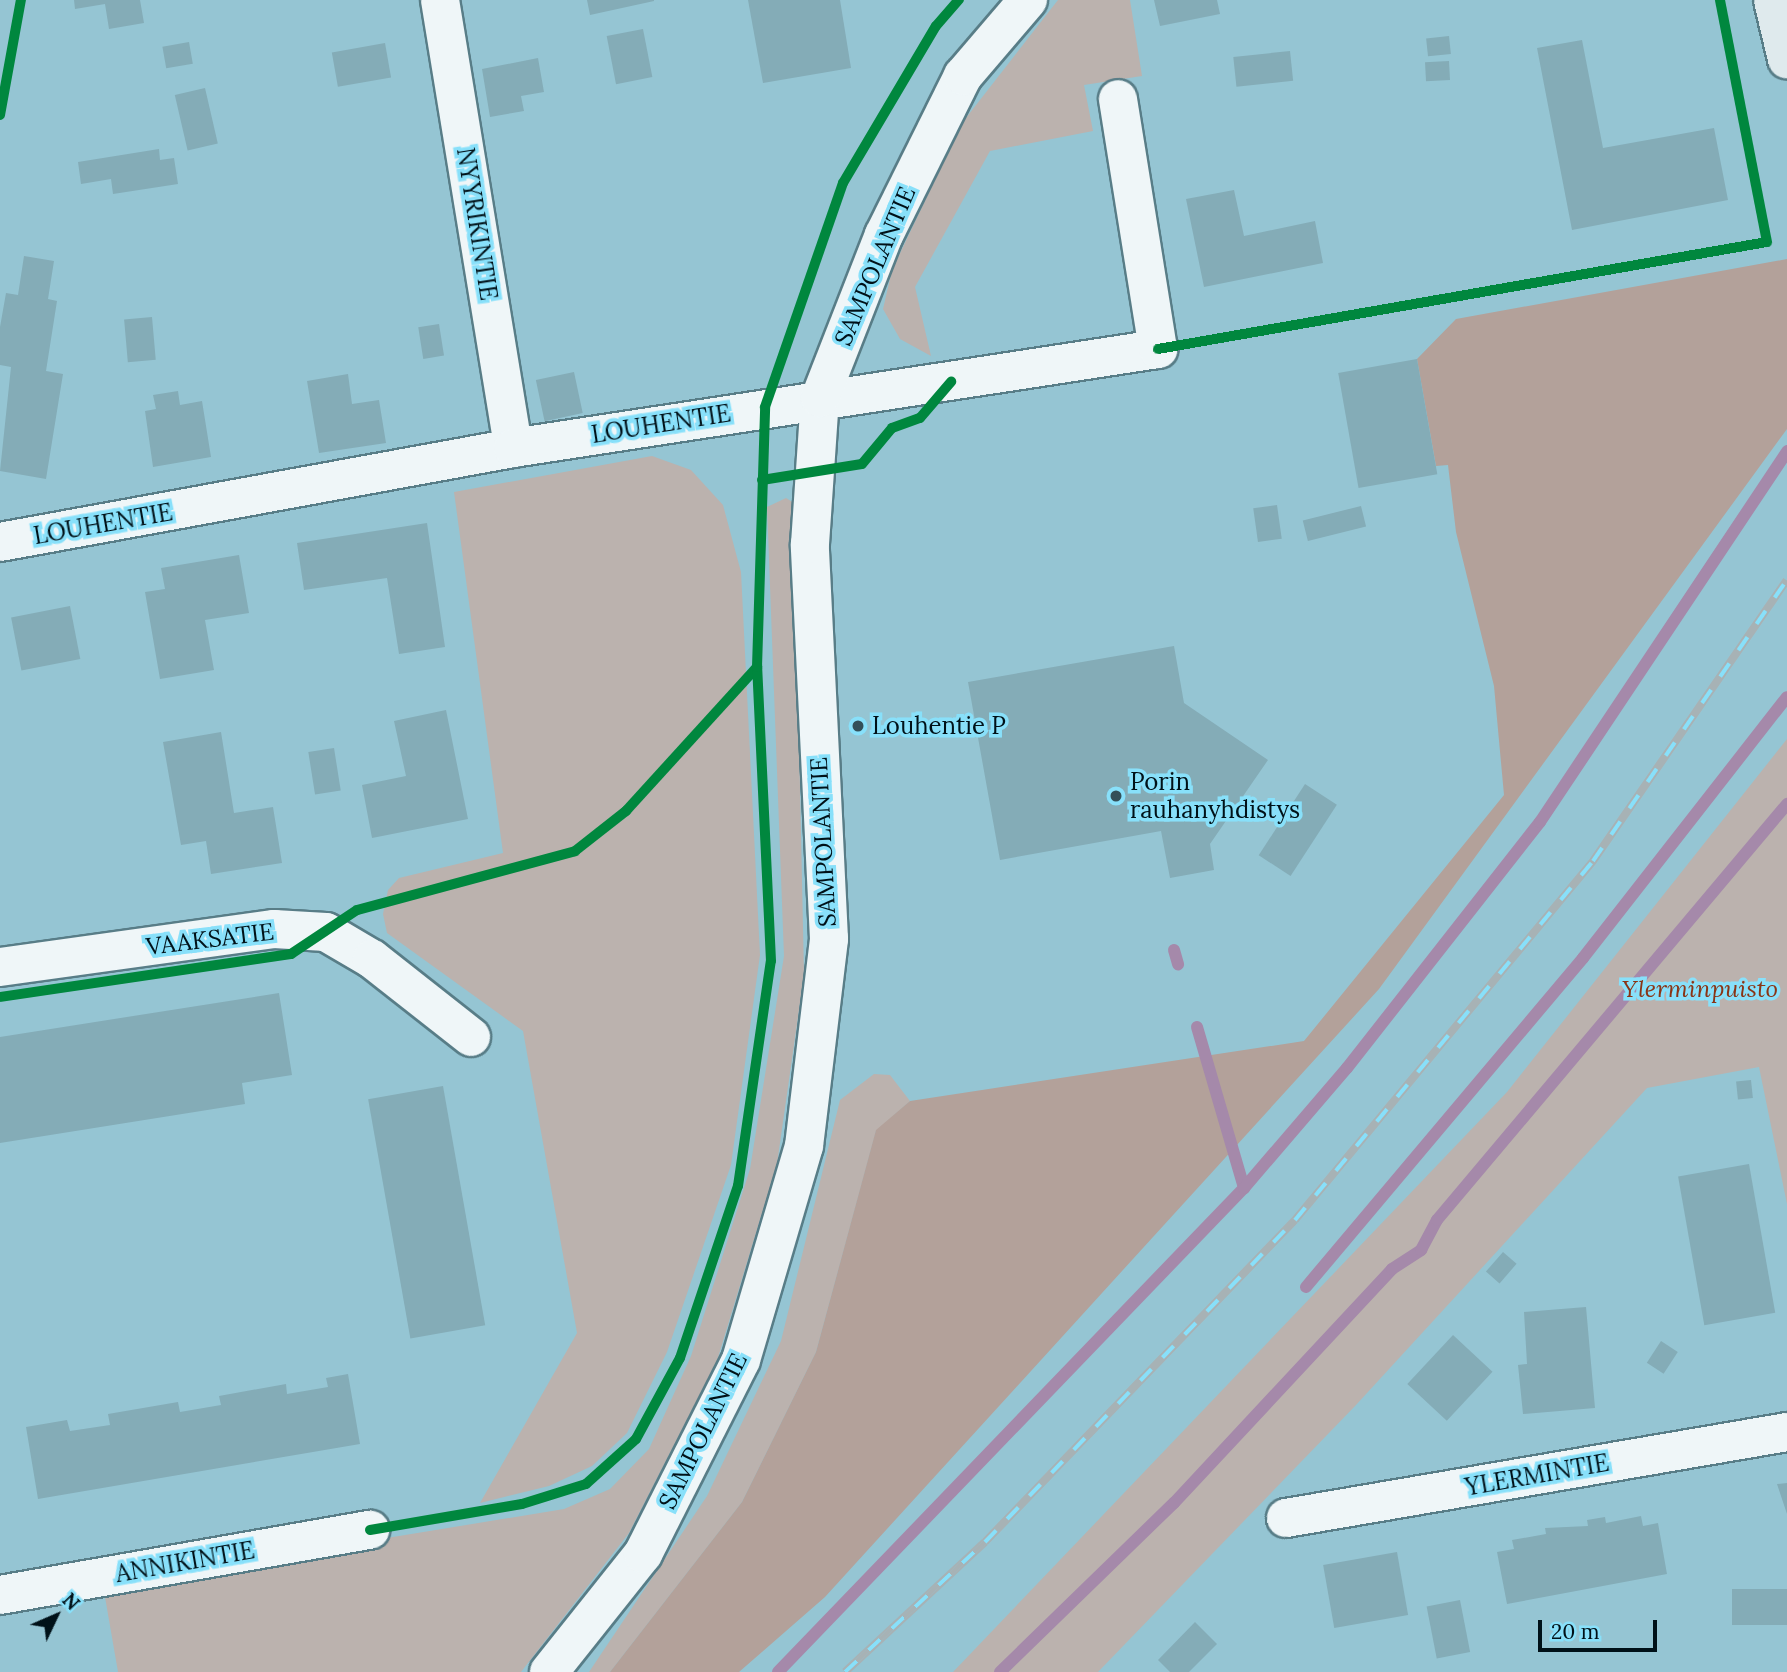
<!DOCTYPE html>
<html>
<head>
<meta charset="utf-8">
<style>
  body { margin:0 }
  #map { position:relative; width:1787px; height:1672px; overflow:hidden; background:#95c5d3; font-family:Lora,serif }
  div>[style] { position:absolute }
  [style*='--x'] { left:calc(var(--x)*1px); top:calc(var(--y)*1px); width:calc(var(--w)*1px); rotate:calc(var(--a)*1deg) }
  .green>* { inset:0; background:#bbb2ae }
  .forest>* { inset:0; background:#b3a19a }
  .stream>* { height:12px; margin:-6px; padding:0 6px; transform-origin:6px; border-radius:6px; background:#a589aa }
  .building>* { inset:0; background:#84acb7; transform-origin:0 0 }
  .roads { filter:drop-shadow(2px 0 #587d87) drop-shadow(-2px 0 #587d87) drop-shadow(0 2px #587d87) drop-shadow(0 -2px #587d87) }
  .minor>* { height:38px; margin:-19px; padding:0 19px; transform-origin:19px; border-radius:19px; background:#eff6f8 }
  .tertiary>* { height:38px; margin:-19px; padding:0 19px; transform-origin:19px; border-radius:19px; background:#eff6f8 }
  .secondary>* { height:38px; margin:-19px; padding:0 19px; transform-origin:19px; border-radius:19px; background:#dfeaed }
  .rail>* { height:8px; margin-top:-4px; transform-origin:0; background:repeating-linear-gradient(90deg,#88e0fa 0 16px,#a7b2b5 0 32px); box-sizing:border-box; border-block:2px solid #a7b2b5 }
  .cycleway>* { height:10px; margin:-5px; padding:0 5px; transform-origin:5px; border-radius:5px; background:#00873e }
  .dots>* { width:19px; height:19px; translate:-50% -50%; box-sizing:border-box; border:4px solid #88e0fa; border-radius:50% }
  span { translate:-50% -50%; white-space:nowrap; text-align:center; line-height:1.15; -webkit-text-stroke:7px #88e0fa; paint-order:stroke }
  .street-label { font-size:24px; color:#001118 }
  .poi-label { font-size:24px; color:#001118 }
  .left { translate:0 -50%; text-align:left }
  .park-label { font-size:24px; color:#8a3415; font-style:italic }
  .north { position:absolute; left:21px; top:1581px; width:70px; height:70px; -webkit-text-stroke:5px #88e0fa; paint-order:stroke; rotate:46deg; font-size:19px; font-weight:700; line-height:28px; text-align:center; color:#001118 }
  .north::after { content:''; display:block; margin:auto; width:24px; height:32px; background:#001118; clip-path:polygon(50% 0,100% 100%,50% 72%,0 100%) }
  .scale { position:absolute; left:1538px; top:1620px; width:119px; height:32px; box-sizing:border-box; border:4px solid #001118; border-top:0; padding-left:9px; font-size:21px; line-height:24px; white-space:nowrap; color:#001118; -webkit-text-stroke:5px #88e0fa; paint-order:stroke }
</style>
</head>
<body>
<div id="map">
  <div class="green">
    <i style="clip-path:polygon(1058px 0,1130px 0,1142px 76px,1084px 85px,1093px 131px,990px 151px,915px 287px,931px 356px,900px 339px,883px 309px,892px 270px,962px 123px)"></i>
    <i style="clip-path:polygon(652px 456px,691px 470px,723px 505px,741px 572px,760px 955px,731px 1165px,667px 1352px,627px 1433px,592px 1466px,549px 1486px,480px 1503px,577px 1333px,523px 1031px,387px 933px,383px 914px,388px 890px,399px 878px,503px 853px,454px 492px)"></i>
    <i style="clip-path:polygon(786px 498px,794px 503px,804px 975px,777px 1164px,717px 1361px,629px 1533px,521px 1672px,118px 1672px,105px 1597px,124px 1581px,564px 1509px,610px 1489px,649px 1449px,691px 1356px,750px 1169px,784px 956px,767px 507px)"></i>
    <i style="clip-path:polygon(1787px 739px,1787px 1204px,1759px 1067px,1647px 1088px,1356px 1405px,1098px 1672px,953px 1672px,1507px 1092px)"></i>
    <i style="clip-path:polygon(874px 1074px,890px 1075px,910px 1101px,876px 1131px,816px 1352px,742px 1502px,610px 1672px,589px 1672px,707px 1496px,781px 1341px,840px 1100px)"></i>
  </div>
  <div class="forest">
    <i style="clip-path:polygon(1787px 259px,1787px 429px,1379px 989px,825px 1597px,739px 1672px,610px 1672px,742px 1502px,816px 1352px,876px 1130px,910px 1101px,1304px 1041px,1504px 795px,1494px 686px,1456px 532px,1448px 465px,1436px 466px,1417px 359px,1456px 319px)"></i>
  </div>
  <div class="stream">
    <i style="--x:1174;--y:950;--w:15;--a:74"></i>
    <i style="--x:1197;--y:1027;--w:168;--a:73.7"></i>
    <i style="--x:1306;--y:1287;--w:430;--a:-49.9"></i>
    <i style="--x:1583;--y:958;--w:331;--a:-52"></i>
    <i style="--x:778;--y:1672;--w:672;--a:-46.09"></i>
    <i style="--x:1244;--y:1188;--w:158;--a:-49.4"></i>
    <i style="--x:1347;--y:1068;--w:313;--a:-51.9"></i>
    <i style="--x:1540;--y:822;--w:446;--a:-56.3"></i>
    <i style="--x:1000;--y:1672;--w:243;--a:-44.2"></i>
    <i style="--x:1174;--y:1503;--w:320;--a:-47"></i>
    <i style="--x:1392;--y:1269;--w:35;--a:-33"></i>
    <i style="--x:1421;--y:1250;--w:34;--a:-62"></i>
    <i style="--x:1437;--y:1220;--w:544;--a:-49.92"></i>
  </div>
  <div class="building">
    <i style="clip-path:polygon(74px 0,140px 0,144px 23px,109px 29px,105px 4px,75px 9px)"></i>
    <i style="clip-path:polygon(587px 0,654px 0,654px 1px,590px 15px)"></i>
    <i style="clip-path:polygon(748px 0,840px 0,851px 68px,763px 83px)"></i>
    <i style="clip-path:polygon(1154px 0,1217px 0,1220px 14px,1160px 26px)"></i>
    <i style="left:643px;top:29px;width:49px;height:37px;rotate:79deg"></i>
    <i style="left:1449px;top:36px;width:18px;height:23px;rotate:84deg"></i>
    <i style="clip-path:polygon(1582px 40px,1603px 148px,1714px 128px,1728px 200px,1572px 230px,1537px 48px)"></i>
    <i style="left:189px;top:42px;width:22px;height:27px;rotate:80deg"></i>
    <i style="left:385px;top:43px;width:35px;height:54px;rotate:80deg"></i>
    <i style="left:1290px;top:51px;width:30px;height:57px;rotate:84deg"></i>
    <i style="clip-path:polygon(538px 58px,544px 92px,521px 96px,524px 111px,490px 117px,482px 69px)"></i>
    <i style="left:1449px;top:61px;width:19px;height:24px;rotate:87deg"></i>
    <i style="left:205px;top:88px;width:57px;height:31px;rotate:77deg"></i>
    <i style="clip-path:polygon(159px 149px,160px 160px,174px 158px,178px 184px,113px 194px,111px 179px,81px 184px,78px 162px)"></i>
    <i style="clip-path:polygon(1234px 190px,1244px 236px,1315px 221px,1323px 263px,1204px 287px,1186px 199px)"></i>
    <i style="clip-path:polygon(24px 256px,54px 261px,48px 299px,57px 301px,46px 371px,63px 374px,46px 479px,0 471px,11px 367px,0 365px,0 327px,6px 293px,18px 295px)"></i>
    <i style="left:152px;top:317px;width:43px;height:28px;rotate:85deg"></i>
    <i style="left:439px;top:324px;width:32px;height:21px;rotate:81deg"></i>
    <i style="left:1417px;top:359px;width:117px;height:80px;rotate:80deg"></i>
    <i style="left:574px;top:372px;width:42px;height:39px;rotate:78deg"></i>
    <i style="clip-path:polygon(348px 374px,352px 404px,379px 400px,386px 443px,319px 453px,307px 381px)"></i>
    <i style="clip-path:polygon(178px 391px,180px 405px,202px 401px,211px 457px,153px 467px,145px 411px,156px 409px,153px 395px)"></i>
    <i style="left:1277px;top:505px;width:34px;height:24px;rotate:82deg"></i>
    <i style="left:1361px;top:506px;width:21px;height:60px;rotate:76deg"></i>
    <i style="clip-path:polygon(427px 523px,445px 647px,399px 654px,387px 578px,304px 590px,297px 543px)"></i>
    <i style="clip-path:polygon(239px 555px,249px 613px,205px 620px,214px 670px,160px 679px,145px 592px,165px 589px,161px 568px)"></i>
    <i style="left:70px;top:606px;width:54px;height:60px;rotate:79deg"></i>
    <i style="clip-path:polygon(1174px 646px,1184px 703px,1268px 760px,1210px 844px,1214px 870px,1170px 878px,1161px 831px,1000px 860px,968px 682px)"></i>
    <i style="clip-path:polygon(446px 710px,468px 819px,372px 838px,362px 785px,406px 776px,394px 721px)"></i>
    <i style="clip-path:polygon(221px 732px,234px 813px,273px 807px,282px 863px,211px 874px,206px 841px,181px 845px,163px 742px)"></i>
    <i style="left:334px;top:748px;width:43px;height:26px;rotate:81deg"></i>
    <i style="left:1305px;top:784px;width:38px;height:85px;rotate:33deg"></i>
    <i style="clip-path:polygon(279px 993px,292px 1075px,242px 1083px,245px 1104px,0 1143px,0 1037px)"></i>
    <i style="left:1751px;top:1080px;width:18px;height:15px;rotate:84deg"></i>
    <i style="left:443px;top:1086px;width:243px;height:76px;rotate:80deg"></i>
    <i style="left:1749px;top:1164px;width:151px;height:72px;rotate:80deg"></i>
    <i style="left:1503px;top:1252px;width:18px;height:26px;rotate:41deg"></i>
    <i style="clip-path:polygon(1586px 1307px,1595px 1408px,1523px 1414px,1518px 1365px,1527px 1364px,1524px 1312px)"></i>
    <i style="left:1453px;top:1335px;width:54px;height:67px;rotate:43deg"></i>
    <i style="left:1661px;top:1341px;width:20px;height:26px;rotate:33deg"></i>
    <i style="clip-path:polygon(348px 1374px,360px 1444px,38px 1499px,26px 1427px,67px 1420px,70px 1431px,110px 1425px,108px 1414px,178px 1402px,180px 1412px,221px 1405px,219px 1396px,286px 1384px,287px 1394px,328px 1387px,326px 1378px)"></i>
    <i style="clip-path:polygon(1787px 1483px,1787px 1514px,1777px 1484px)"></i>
    <i style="clip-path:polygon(1641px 1516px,1643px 1526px,1658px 1523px,1667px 1574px,1507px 1604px,1497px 1552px,1514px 1549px,1512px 1540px,1546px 1534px,1545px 1528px,1588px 1526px,1587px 1520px,1605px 1517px,1606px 1523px)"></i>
    <i style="left:1397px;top:1552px;width:64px;height:75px;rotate:80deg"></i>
    <i style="left:1787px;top:1589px;width:36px;height:55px;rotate:90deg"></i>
    <i style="left:1460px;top:1600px;width:53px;height:34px;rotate:79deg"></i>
    <i style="clip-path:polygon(1195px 1622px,1217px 1644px,1189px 1672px,1170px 1672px,1158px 1660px)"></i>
  </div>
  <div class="roads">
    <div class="minor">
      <i style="--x:440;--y:0;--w:454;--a:80.7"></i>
      <i style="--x:0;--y:542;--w:522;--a:-10.38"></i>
      <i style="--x:513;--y:448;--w:653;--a:-8.73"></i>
      <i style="--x:1158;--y:349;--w:253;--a:-99.1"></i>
      <i style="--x:0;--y:967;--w:277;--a:-7.9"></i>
      <i style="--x:274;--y:929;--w:52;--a:3.3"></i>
      <i style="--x:326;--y:932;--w:53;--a:30.4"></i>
      <i style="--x:372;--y:959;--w:126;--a:38.2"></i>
      <i style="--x:1286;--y:1518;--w:508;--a:-9.74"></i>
      <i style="--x:0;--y:1595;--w:376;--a:-10"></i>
    </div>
    <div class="tertiary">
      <i style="--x:549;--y:1672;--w:151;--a:-51.5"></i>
      <i style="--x:643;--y:1554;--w:217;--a:-63.2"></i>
      <i style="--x:741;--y:1360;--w:223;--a:-73.6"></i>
      <i style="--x:804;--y:1146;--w:209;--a:-83.1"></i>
      <i style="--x:829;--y:939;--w:395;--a:-92.8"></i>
      <i style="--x:810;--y:544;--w:146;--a:-86.1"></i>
      <i style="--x:820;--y:398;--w:175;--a:-68.6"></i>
      <i style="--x:884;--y:235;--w:178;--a:-63.6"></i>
      <i style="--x:963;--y:76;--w:100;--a:-49.5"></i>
    </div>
    <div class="secondary">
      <i style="--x:1773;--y:0;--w:61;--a:76.7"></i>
    </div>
  </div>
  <div class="rail">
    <i style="--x:845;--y:1672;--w:191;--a:-42.9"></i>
    <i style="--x:985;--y:1542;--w:447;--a:-46.1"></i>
    <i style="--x:1295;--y:1220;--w:467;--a:-50.3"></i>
    <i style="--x:1593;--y:861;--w:341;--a:-55.4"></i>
  </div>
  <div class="cycleway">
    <i style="--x:0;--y:115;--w:117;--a:-79.7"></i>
    <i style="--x:1158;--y:349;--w:618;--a:-9.97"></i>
    <i style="--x:1767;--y:242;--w:247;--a:-101"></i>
    <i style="--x:762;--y:480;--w:101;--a:-9.1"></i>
    <i style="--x:862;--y:464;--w:47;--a:-50.2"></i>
    <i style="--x:892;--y:428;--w:30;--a:-20"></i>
    <i style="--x:920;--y:418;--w:48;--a:-49.3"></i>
    <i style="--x:0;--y:997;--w:294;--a:-8.4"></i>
    <i style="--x:291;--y:954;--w:79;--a:-33.7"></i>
    <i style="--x:357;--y:910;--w:226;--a:-15.1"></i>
    <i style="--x:575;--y:851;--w:65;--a:-38.1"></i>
    <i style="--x:626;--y:811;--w:195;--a:-47.7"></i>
    <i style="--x:370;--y:1530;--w:154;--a:-9.7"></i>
    <i style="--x:522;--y:1504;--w:67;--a:-17.4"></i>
    <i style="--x:586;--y:1484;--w:67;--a:-42"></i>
    <i style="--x:636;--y:1439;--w:92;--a:-61.5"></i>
    <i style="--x:680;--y:1358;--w:182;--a:-71.4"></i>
    <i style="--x:738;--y:1186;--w:227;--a:-81.7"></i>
    <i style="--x:771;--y:961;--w:294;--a:-92.7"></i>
    <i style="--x:757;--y:667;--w:260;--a:-88.2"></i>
    <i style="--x:765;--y:407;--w:237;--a:-70.8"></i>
    <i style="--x:843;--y:183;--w:182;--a:-59.4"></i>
    <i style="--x:936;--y:26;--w:35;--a:-49"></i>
  </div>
  <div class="dots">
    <i style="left:858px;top:726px;background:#345059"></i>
    <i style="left:1116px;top:796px;background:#345059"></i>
  </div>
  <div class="street-label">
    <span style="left:477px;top:224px;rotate:81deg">NYYRIKINTIE</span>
    <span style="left:875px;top:266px;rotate:-67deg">SAMPOLANTIE</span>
    <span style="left:661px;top:424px;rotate:-9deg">LOUHENTIE</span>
    <span style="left:103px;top:524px;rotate:-10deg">LOUHENTIE</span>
    <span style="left:823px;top:842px;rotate:-93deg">SAMPOLANTIE</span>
    <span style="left:210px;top:939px;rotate:-7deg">VAAKSATIE</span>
    <span style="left:703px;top:1431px;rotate:-64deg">SAMPOLANTIE</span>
    <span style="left:1537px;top:1475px;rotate:-10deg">YLERMINTIE</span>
    <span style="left:185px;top:1562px;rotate:-10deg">ANNIKINTIE</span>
  </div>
  <div class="poi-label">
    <span class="left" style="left:872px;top:726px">Louhentie P</span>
    <span class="left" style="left:1130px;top:796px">Porin<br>rauhanyhdistys</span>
  </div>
  <div class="park-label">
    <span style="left:1700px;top:989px">Ylerminpuisto</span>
  </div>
  <div class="north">N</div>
  <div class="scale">20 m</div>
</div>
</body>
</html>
